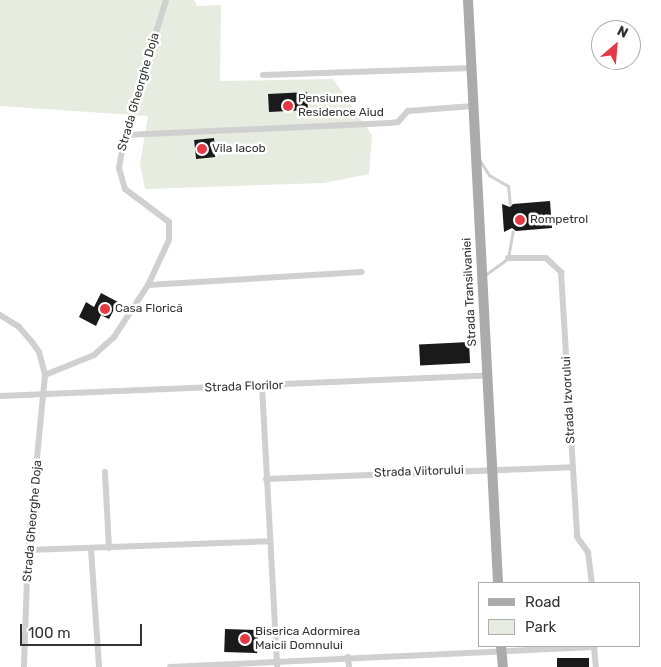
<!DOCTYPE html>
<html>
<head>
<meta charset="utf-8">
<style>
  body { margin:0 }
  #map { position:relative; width:661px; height:667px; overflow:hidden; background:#fff; font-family:Rubik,sans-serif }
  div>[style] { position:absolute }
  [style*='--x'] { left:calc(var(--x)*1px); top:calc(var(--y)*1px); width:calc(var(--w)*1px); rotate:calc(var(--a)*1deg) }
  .green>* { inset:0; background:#e6ecdf }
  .building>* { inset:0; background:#1a1a1a; transform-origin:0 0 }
  .lane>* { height:3px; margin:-1.5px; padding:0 1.5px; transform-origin:1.5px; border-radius:1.5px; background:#d0d0d0 }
  .street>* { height:6px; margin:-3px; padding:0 3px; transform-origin:3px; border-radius:3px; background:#d0d0d0 }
  .primary>* { height:10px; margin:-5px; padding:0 5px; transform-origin:5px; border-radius:5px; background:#ababab }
  .dots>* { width:14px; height:14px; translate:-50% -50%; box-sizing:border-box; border:2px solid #fff; border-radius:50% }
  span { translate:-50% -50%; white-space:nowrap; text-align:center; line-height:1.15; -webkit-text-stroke:5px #fff; paint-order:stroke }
  .street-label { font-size:12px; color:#333 }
  .poi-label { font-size:12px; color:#333 }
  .left { translate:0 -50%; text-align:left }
  .legend { position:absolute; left:478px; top:582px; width:162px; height:65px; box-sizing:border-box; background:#fff; border:1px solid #adadad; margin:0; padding:6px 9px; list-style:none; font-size:15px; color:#333 }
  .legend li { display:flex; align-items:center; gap:10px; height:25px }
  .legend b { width:25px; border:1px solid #adadad }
  .north { position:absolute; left:591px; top:20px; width:50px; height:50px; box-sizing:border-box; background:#fff; border:1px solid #adadad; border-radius:50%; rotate:27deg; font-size:14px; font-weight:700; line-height:20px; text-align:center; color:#333 }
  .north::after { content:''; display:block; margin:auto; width:18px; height:22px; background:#e63946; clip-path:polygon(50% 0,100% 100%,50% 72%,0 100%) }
  .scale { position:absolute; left:20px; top:624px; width:122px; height:22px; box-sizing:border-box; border:2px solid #333; border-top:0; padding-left:6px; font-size:15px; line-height:18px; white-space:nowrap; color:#333; -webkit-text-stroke:4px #fff; paint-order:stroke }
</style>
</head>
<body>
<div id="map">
  <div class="green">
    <i style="clip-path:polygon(0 0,194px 0,197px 6px,221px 5px,220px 81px,333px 79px,372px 135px,369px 174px,324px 183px,145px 189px,140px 164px,148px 116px,0 106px)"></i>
  </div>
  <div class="building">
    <i style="left:307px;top:92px;width:18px;height:39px;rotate:87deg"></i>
    <i style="left:214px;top:138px;width:19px;height:20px;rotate:84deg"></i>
    <i style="clip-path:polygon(550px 201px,552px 228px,516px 231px,512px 228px,504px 232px,502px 204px,510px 207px,513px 204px)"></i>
    <i style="clip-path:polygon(101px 293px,118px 302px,109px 319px,101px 315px,96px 326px,79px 317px,86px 302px,94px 307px)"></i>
    <i style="left:469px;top:342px;width:21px;height:50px;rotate:87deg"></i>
    <i style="left:225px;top:629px;width:33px;height:23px;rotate:2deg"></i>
    <i style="left:589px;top:658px;width:9px;height:32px;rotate:90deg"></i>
  </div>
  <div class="lane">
    <i style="--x:480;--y:161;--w:17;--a:57"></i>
    <i style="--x:489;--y:175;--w:22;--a:30"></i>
    <i style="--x:508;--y:186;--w:18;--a:84"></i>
    <i style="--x:485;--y:275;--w:29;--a:-36"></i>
    <i style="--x:508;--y:258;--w:27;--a:-80"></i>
  </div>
  <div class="street">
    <i style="--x:263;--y:75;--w:208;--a:-1.9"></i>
    <i style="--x:125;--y:135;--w:265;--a:-2.6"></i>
    <i style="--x:390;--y:123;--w:8;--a:-7"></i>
    <i style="--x:398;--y:122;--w:15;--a:-48"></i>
    <i style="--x:408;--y:111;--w:65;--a:-4.4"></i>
    <i style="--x:508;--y:258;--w:38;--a:0"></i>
    <i style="--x:546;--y:258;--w:21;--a:43"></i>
    <i style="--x:561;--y:272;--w:265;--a:86.5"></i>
    <i style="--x:577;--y:537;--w:19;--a:54"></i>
    <i style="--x:588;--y:552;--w:31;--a:83"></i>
    <i style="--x:148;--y:285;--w:214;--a:-3.5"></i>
    <i style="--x:0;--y:315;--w:22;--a:32"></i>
    <i style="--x:19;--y:327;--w:20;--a:49"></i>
    <i style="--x:32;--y:342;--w:12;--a:55"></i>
    <i style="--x:39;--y:352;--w:24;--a:75"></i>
    <i style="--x:45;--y:375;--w:176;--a:95.5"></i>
    <i style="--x:28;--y:550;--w:117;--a:92"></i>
    <i style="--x:45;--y:375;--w:53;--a:-22.2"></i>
    <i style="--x:94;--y:355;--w:27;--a:-42"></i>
    <i style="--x:114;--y:337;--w:62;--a:-56.8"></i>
    <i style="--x:148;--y:285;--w:50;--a:-65"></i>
    <i style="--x:169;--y:240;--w:18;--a:-90"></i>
    <i style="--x:169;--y:222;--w:55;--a:-143.1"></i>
    <i style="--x:125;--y:189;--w:22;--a:-106"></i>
    <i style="--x:119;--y:168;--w:34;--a:-80"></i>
    <i style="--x:125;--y:135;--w:141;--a:-73.1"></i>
    <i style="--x:262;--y:386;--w:281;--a:86.9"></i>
    <i style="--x:0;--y:396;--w:487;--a:-2.4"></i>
    <i style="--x:105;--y:472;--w:76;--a:87"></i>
    <i style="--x:266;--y:479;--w:306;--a:-2.2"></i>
    <i style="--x:91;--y:549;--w:118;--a:86.1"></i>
    <i style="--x:28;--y:550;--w:242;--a:-2.1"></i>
    <i style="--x:594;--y:646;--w:21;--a:85"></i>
    <i style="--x:348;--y:657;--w:10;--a:84"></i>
    <i style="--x:170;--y:667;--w:425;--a:-2.7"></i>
  </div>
  <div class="primary">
    <i style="--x:468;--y:0;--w:584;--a:87.05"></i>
    <i style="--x:501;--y:646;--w:21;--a:85"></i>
  </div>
  <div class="dots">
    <i style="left:288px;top:106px;background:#e63946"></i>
    <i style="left:202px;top:149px;background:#e63946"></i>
    <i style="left:520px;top:220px;background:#e63946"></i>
    <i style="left:105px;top:309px;background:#e63946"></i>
    <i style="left:245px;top:639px;background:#e63946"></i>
  </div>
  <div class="street-label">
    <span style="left:139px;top:92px;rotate:-74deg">Strada Gheorghe Doja</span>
    <span style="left:470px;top:292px;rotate:-93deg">Strada Transilvaniei</span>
    <span style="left:244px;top:387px;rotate:-2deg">Strada Florilor</span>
    <span style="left:569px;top:400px;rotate:-93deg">Strada Izvorului</span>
    <span style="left:419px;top:472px;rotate:-2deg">Strada Viitorului</span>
    <span style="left:33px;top:521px;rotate:-85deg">Strada Gheorghe Doja</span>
  </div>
  <div class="poi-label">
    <span class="left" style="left:298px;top:106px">Pensiunea<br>Residence Aiud</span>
    <span class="left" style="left:212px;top:149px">Vila Iacob</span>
    <span class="left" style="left:530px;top:220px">Rompetrol</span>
    <span class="left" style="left:115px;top:309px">Casa Florică</span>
    <span class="left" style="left:255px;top:639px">Biserica Adormirea<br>Maicii Domnului</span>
  </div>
  <ul class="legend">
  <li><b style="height:6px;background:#ababab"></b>Road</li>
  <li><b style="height:14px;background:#e6ecdf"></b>Park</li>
  </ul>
  <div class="north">N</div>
  <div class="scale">100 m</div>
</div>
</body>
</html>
